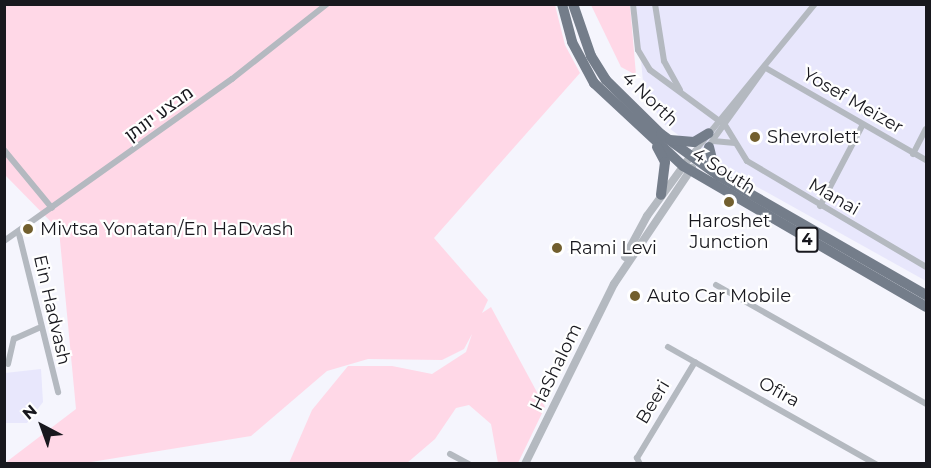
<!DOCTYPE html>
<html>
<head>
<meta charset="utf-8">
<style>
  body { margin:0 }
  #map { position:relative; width:931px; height:468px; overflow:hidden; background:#f5f5fd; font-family:Montserrat,Heebo,sans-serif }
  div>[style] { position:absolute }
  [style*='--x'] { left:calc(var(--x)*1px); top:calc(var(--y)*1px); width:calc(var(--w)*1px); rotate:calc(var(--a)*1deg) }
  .built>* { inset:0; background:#e8e7fc }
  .green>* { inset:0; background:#ffd8e7 }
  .minor>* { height:6px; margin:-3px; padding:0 3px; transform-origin:3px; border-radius:3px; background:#b4b9c0 }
  .tertiary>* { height:8px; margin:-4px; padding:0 4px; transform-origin:4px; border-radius:4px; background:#b4b9c0 }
  .trunk>* { height:10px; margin:-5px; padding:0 5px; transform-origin:5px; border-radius:5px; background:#747d8a }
  .dots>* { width:16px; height:16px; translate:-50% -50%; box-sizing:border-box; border:3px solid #fff; border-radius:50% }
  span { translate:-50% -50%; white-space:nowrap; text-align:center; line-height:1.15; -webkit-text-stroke:4.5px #fff; paint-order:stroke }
  .shield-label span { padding:2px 4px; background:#fff; border:2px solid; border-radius:4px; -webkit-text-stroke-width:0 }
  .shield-label { font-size:16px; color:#18181e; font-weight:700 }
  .street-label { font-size:18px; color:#18181e }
  .poi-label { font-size:18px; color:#18181e }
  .left { translate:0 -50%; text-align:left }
  .frame { position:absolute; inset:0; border:6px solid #18181e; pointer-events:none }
  .north { position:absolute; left:12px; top:396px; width:60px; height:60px; -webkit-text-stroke:4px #fff; paint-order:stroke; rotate:319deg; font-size:16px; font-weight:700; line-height:24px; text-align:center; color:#18181e }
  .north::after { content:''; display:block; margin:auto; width:21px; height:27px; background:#18181e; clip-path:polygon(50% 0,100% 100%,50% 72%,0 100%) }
</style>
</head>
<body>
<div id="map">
  <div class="built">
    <i style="clip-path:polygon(636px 5px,926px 5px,926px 281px,718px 165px,665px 125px,644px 93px)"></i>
    <i style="clip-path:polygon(41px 369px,43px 402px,27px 423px,5px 423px,5px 373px)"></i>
  </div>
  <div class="green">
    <i style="clip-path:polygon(4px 5px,555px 5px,565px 45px,580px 73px,434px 238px,488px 300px,482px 313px,491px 307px,545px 407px,518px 463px,498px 463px,491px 424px,469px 405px,456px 408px,435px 439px,407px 463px,289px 463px,312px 410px,348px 366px,392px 366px,432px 374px,466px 352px,472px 334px,464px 349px,442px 360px,368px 359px,327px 371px,251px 436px,85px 463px,5px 463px,76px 409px,59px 230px,5px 175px)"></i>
    <i style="clip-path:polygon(591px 5px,630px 5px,636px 75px,621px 67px)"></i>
  </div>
  <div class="minor">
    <i style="--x:633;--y:4;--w:46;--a:83.8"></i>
    <i style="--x:638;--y:50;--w:23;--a:59"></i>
    <i style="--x:650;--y:70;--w:93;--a:36.3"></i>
    <i style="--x:725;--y:125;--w:42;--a:58.6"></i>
    <i style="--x:747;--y:161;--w:208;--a:30.6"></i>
    <i style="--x:655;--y:4;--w:58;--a:81"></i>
    <i style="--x:664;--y:61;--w:33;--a:61"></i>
    <i style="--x:764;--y:67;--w:187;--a:29.9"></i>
    <i style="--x:713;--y:141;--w:22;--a:5"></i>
    <i style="--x:4;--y:150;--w:75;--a:50.4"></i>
    <i style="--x:913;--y:154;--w:28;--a:-63"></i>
    <i style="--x:690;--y:157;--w:198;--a:-50.8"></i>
    <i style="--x:697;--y:162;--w:113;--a:-54.3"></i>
    <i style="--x:820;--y:206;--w:90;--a:-62.3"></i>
    <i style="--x:19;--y:234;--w:163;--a:76.1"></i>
    <i style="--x:4;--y:241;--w:280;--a:-35.4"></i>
    <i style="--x:232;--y:79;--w:121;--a:-38.3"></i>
    <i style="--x:716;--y:285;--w:241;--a:29.5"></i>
    <i style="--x:668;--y:347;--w:239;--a:29.4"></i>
    <i style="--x:8;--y:364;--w:26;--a:-77"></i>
    <i style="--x:14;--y:339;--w:27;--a:-24"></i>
    <i style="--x:450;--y:454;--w:21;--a:28"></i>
    <i style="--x:640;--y:464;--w:7;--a:-117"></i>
    <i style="--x:637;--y:458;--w:112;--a:-58.9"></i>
  </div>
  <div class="tertiary">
    <i style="--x:625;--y:257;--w:47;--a:-61.8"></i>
    <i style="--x:647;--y:216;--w:73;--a:-53.9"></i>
    <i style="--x:525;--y:464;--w:201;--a:-63.7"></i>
    <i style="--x:614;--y:284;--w:140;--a:-56.1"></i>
  </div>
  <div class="trunk">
    <i style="--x:562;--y:4;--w:39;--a:75"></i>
    <i style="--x:572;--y:42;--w:47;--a:61.8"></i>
    <i style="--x:594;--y:83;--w:122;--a:43"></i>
    <i style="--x:683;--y:166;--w:281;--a:30.1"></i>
    <i style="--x:573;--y:4;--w:55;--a:70.9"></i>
    <i style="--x:591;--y:56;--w:28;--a:58"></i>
    <i style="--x:606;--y:80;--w:77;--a:44.5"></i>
    <i style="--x:661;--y:134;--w:72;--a:35.9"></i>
    <i style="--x:719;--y:176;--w:239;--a:29.9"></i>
    <i style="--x:670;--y:140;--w:24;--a:5"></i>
    <i style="--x:694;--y:142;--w:17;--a:-31"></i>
    <i style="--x:657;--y:147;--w:17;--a:62"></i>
    <i style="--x:665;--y:162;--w:33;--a:97"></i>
    <i style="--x:709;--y:147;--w:25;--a:76"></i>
  </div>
  <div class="dots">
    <i style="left:755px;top:137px;background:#725f2e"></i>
    <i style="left:729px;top:202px;background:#725f2e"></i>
    <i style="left:28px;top:229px;background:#725f2e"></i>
    <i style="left:557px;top:248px;background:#725f2e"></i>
    <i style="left:635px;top:296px;background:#725f2e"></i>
  </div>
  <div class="shield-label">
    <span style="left:807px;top:240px">4</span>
  </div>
  <div class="street-label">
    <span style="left:650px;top:99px;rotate:44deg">4 North</span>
    <span style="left:853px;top:101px;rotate:30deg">Yosef Meizer</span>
    <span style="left:159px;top:114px;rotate:-36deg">מבצע יונתן</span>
    <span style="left:724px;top:171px;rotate:32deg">4 South</span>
    <span style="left:834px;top:197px;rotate:30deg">Manai</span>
    <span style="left:52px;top:310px;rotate:77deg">Ein Hadvash</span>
    <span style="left:556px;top:367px;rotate:-64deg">HaShalom</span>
    <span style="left:779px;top:392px;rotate:29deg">Ofira</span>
    <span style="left:653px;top:402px;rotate:-59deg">Beeri</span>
  </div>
  <div class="poi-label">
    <span class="left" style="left:767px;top:137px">Shevrolett</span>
    <span style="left:729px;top:232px">Haroshet<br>Junction</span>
    <span class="left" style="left:40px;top:229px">Mivtsa Yonatan/En HaDvash</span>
    <span class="left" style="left:569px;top:248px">Rami Levi</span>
    <span class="left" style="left:647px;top:296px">Auto Car Mobile</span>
  </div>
  <div class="frame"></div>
  <div class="north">N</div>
</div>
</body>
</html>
